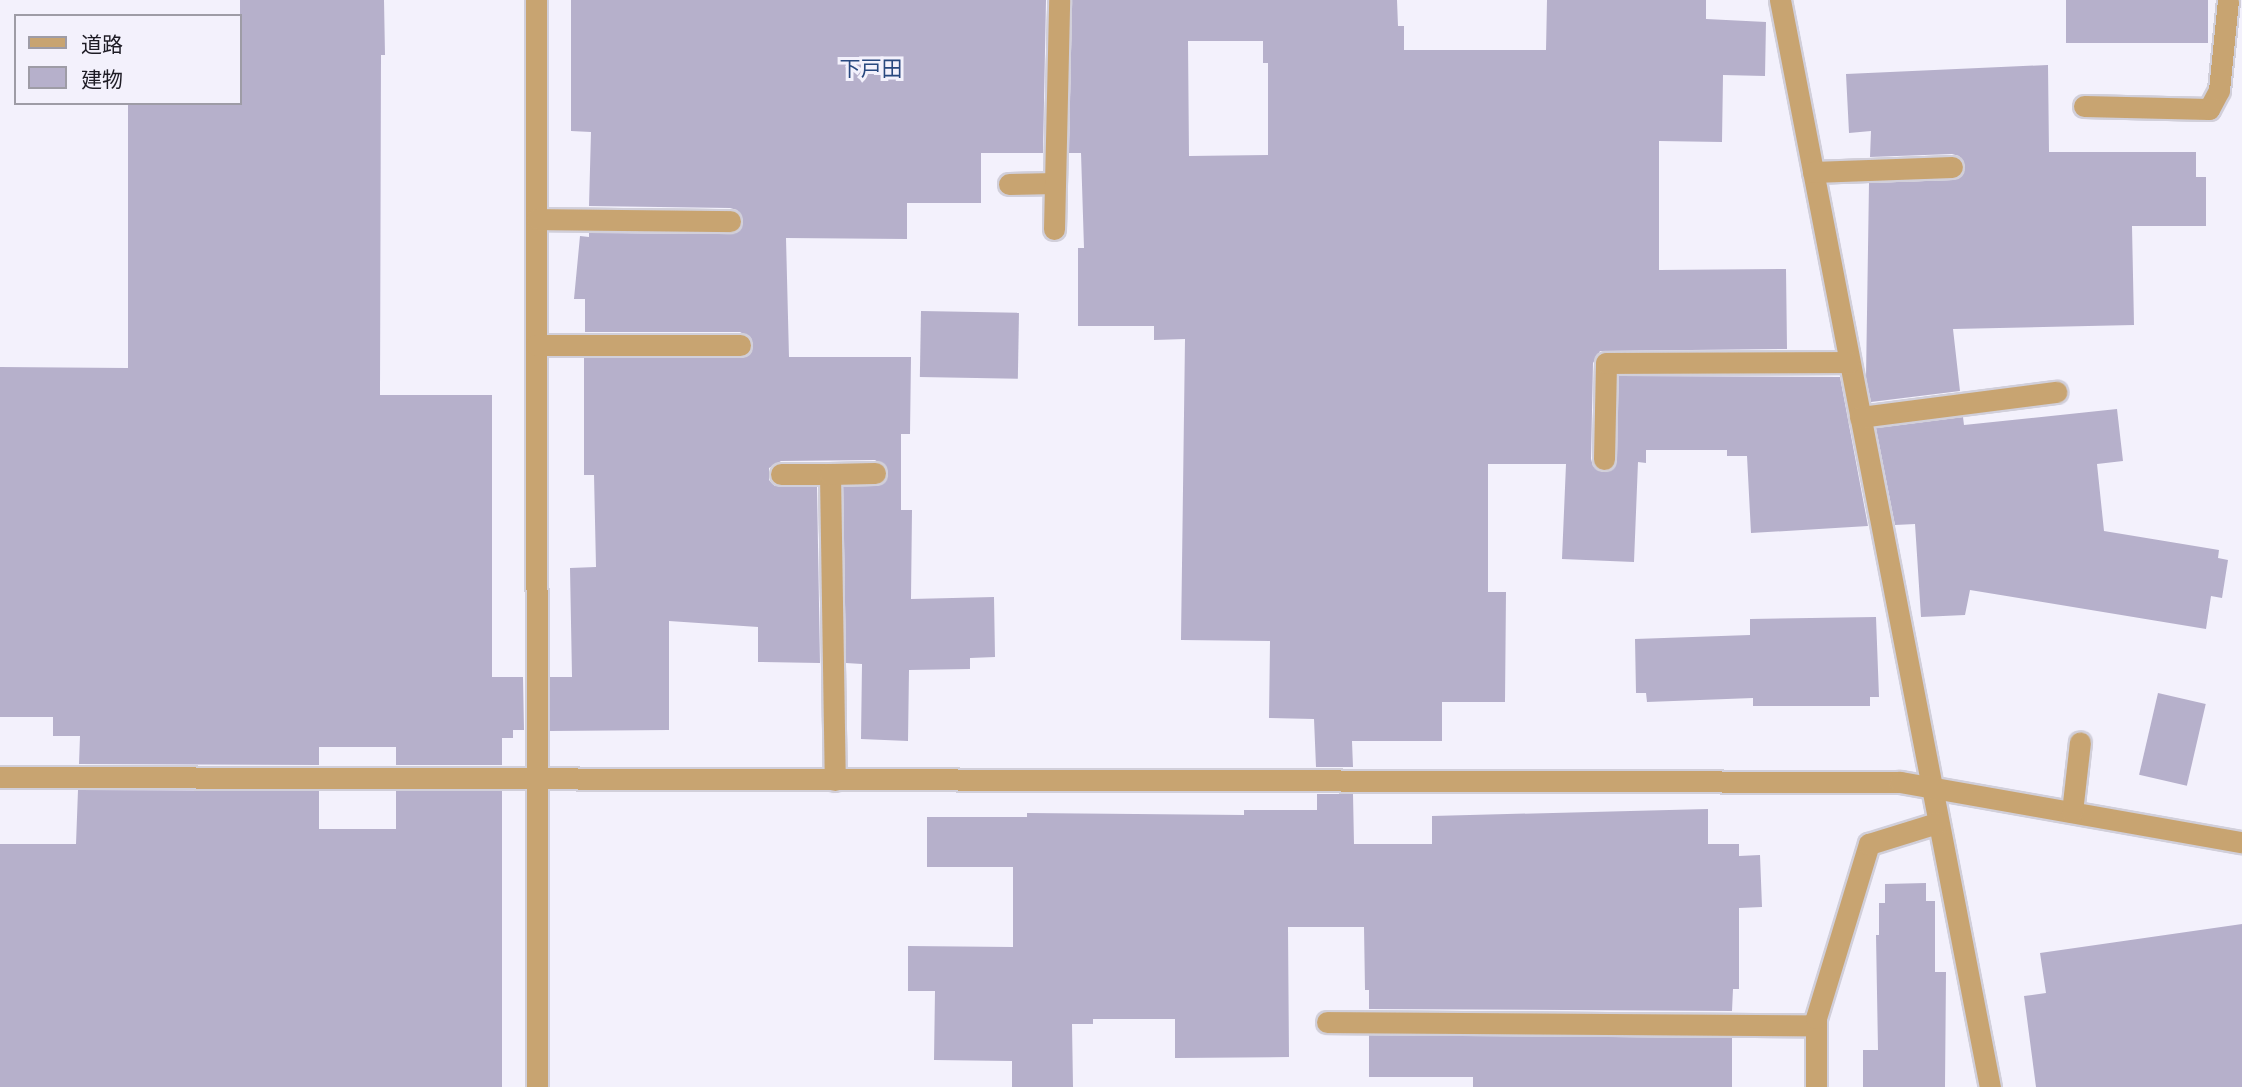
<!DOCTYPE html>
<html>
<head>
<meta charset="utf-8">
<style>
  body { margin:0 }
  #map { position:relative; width:2242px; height:1087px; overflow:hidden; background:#f3f1fc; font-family:Mulish,"Noto Sans JP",sans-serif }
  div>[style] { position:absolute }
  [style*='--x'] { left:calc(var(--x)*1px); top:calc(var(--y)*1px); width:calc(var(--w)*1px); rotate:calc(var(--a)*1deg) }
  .building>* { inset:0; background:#b6b0cb; transform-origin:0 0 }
  .roads { filter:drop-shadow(2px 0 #d1cfda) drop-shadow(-2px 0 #d1cfda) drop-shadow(0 2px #d1cfda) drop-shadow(0 -2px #d1cfda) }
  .minor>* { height:21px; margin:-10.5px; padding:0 10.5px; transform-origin:10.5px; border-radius:10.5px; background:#c8a471 }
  span { translate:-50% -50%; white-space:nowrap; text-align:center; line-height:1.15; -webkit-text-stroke:6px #f3f1fc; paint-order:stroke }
  .neighbourhood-label { font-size:21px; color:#28487f }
  .legend { position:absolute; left:14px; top:14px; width:228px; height:91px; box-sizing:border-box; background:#f3f1fc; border:2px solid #9e9ca6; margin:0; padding:9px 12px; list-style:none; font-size:21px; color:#1e1c25 }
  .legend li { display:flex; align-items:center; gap:14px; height:35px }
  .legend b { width:35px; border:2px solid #9e9ca6 }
</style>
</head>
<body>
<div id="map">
  <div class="building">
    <i style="clip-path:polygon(240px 0,384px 0,385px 55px,381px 55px,380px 395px,492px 395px,492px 677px,523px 677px,524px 730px,513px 730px,513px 738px,502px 738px,502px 765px,396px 765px,396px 747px,319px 747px,319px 765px,79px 764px,80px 736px,53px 736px,53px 717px,0 717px,0 367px,128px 368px,128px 103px,240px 103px)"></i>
    <i style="clip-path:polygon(571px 0,1046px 0,1043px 153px,981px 153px,981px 203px,907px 203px,907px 239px,786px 238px,789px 357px,911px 357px,910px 434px,901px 434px,901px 510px,912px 510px,911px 599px,994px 597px,995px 657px,970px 658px,970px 669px,909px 670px,908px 741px,861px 739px,862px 664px,846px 663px,843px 487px,882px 484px,888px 473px,886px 467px,875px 460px,781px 461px,769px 468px,769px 480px,775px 486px,817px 487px,820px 663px,758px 662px,758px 627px,669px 621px,669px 730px,550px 731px,550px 677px,572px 677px,570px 568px,596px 567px,594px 475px,584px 475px,584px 358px,740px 358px,747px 356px,753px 346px,751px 338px,740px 332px,585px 332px,585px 299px,574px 299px,580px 236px,589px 237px,589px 233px,730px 234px,741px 228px,743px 220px,737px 210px,730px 208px,589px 206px,591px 132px,571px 131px)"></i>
    <i style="clip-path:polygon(evenodd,1072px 0,1397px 0,1398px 26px,1404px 26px,1404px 50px,1546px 50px,1547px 0,1706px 0,1706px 19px,1766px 22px,1765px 76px,1723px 75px,1722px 142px,1659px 141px,1659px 270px,1786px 269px,1787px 349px,1600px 351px,1593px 363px,1591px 459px,1593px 466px,1603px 472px,1615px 465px,1619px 376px,1840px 377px,1868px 526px,1751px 533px,1747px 456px,1727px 456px,1727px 450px,1646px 450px,1646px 463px,1638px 462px,1634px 562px,1562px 559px,1566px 464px,1488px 464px,1488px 592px,1506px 592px,1505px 702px,1442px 702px,1442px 741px,1352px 741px,1353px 767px,1316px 767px,1314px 719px,1269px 718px,1270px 641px,1181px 640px,1185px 339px,1154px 340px,1154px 326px,1078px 326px,1078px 248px,1084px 248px,1081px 153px,1069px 153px,1072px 0,1188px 41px,1263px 41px,1263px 63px,1268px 63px,1268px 155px,1189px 156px,1188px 41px)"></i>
    <i style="left:2066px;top:0;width:142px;height:43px"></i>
    <i style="clip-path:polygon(2048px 65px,2049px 152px,2196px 152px,2196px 177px,2206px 177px,2206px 226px,2132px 226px,2134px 325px,1953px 329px,1960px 391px,1871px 402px,1866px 378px,1869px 183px,1953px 180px,1963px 174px,1965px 166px,1959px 156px,1952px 154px,1870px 157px,1871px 131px,1849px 133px,1846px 74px)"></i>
    <i style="left:921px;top:311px;width:98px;height:66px;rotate:1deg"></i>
    <i style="clip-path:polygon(2117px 409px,2123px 461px,2097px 464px,2104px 531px,2219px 550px,2218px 558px,2228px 560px,2222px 598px,2211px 596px,2206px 629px,1970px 590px,1965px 615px,1921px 617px,1915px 524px,1895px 525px,1876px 428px,1963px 417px,1964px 425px)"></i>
    <i style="clip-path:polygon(1876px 617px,1879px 697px,1870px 697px,1870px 706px,1753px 706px,1753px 698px,1647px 702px,1646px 693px,1636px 693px,1635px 639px,1750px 635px,1750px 619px)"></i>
    <i style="left:2158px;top:693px;width:49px;height:84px;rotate:13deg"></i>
    <i style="clip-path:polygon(78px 790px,319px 791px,319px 829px,396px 829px,396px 791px,502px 791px,502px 1087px,0 1087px,0 844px,76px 844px)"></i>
    <i style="clip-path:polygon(1317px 794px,1353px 794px,1354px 844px,1432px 844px,1432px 816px,1708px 809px,1708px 844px,1739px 844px,1739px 856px,1760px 855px,1762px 907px,1739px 908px,1739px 989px,1733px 989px,1732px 1011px,1369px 1009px,1369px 990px,1365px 990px,1364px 927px,1288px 927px,1289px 1057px,1175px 1058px,1175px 1019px,1093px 1019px,1093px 1024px,1072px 1024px,1073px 1087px,1012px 1087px,1012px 1061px,934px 1060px,935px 991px,908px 991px,908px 946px,1013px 947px,1013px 867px,927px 867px,927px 817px,1027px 817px,1027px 813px,1244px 815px,1244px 810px,1317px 810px)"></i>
    <i style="clip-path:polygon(1926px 883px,1926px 901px,1935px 901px,1935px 972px,1946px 972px,1945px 1087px,1863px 1087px,1863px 1050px,1878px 1050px,1876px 935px,1879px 935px,1879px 903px,1885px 903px,1885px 884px)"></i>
    <i style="clip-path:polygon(2242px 924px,2242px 1087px,2036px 1087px,2024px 996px,2046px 993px,2040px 953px)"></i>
    <i style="clip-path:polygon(1369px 1035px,1732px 1038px,1732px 1087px,1473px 1087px,1473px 1077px,1369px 1077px)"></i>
  </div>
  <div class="roads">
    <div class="minor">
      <i style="--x:536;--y:0;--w:1087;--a:89.95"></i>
      <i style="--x:1780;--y:0;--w:1107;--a:79.07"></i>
      <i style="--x:2084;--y:106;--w:125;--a:1.4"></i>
      <i style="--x:2209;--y:109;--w:21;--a:-62"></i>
      <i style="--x:2219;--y:90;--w:90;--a:-84.3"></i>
      <i style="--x:1813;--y:172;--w:139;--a:-2.1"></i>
      <i style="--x:1009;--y:184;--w:46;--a:-1.2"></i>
      <i style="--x:537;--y:219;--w:193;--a:0.6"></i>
      <i style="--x:1054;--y:229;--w:229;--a:-88.7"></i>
      <i style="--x:536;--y:345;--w:204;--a:0"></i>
      <i style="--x:1860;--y:417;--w:198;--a:-7.3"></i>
      <i style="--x:1604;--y:459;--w:96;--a:-88.8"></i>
      <i style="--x:1606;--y:363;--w:243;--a:-0.2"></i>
      <i style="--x:781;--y:474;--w:49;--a:0"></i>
      <i style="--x:830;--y:474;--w:306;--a:89.1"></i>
      <i style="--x:830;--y:474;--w:45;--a:-1.3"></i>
      <i style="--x:0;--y:777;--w:1900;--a:0.15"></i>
      <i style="--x:1900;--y:782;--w:347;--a:10"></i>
      <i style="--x:2072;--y:812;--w:70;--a:-83.5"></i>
      <i style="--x:1327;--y:1022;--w:489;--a:0.4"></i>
      <i style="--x:1816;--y:1087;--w:69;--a:-90"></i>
      <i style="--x:1816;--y:1018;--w:182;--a:-73.1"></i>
      <i style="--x:1869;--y:844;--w:71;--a:-17.2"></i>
    </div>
  </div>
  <div class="neighbourhood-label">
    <span style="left:871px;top:68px">下戸田</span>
  </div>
  <ul class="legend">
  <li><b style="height:9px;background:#c8a471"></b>道路</li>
  <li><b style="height:19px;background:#b6b0cb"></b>建物</li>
  </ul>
</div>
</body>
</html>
